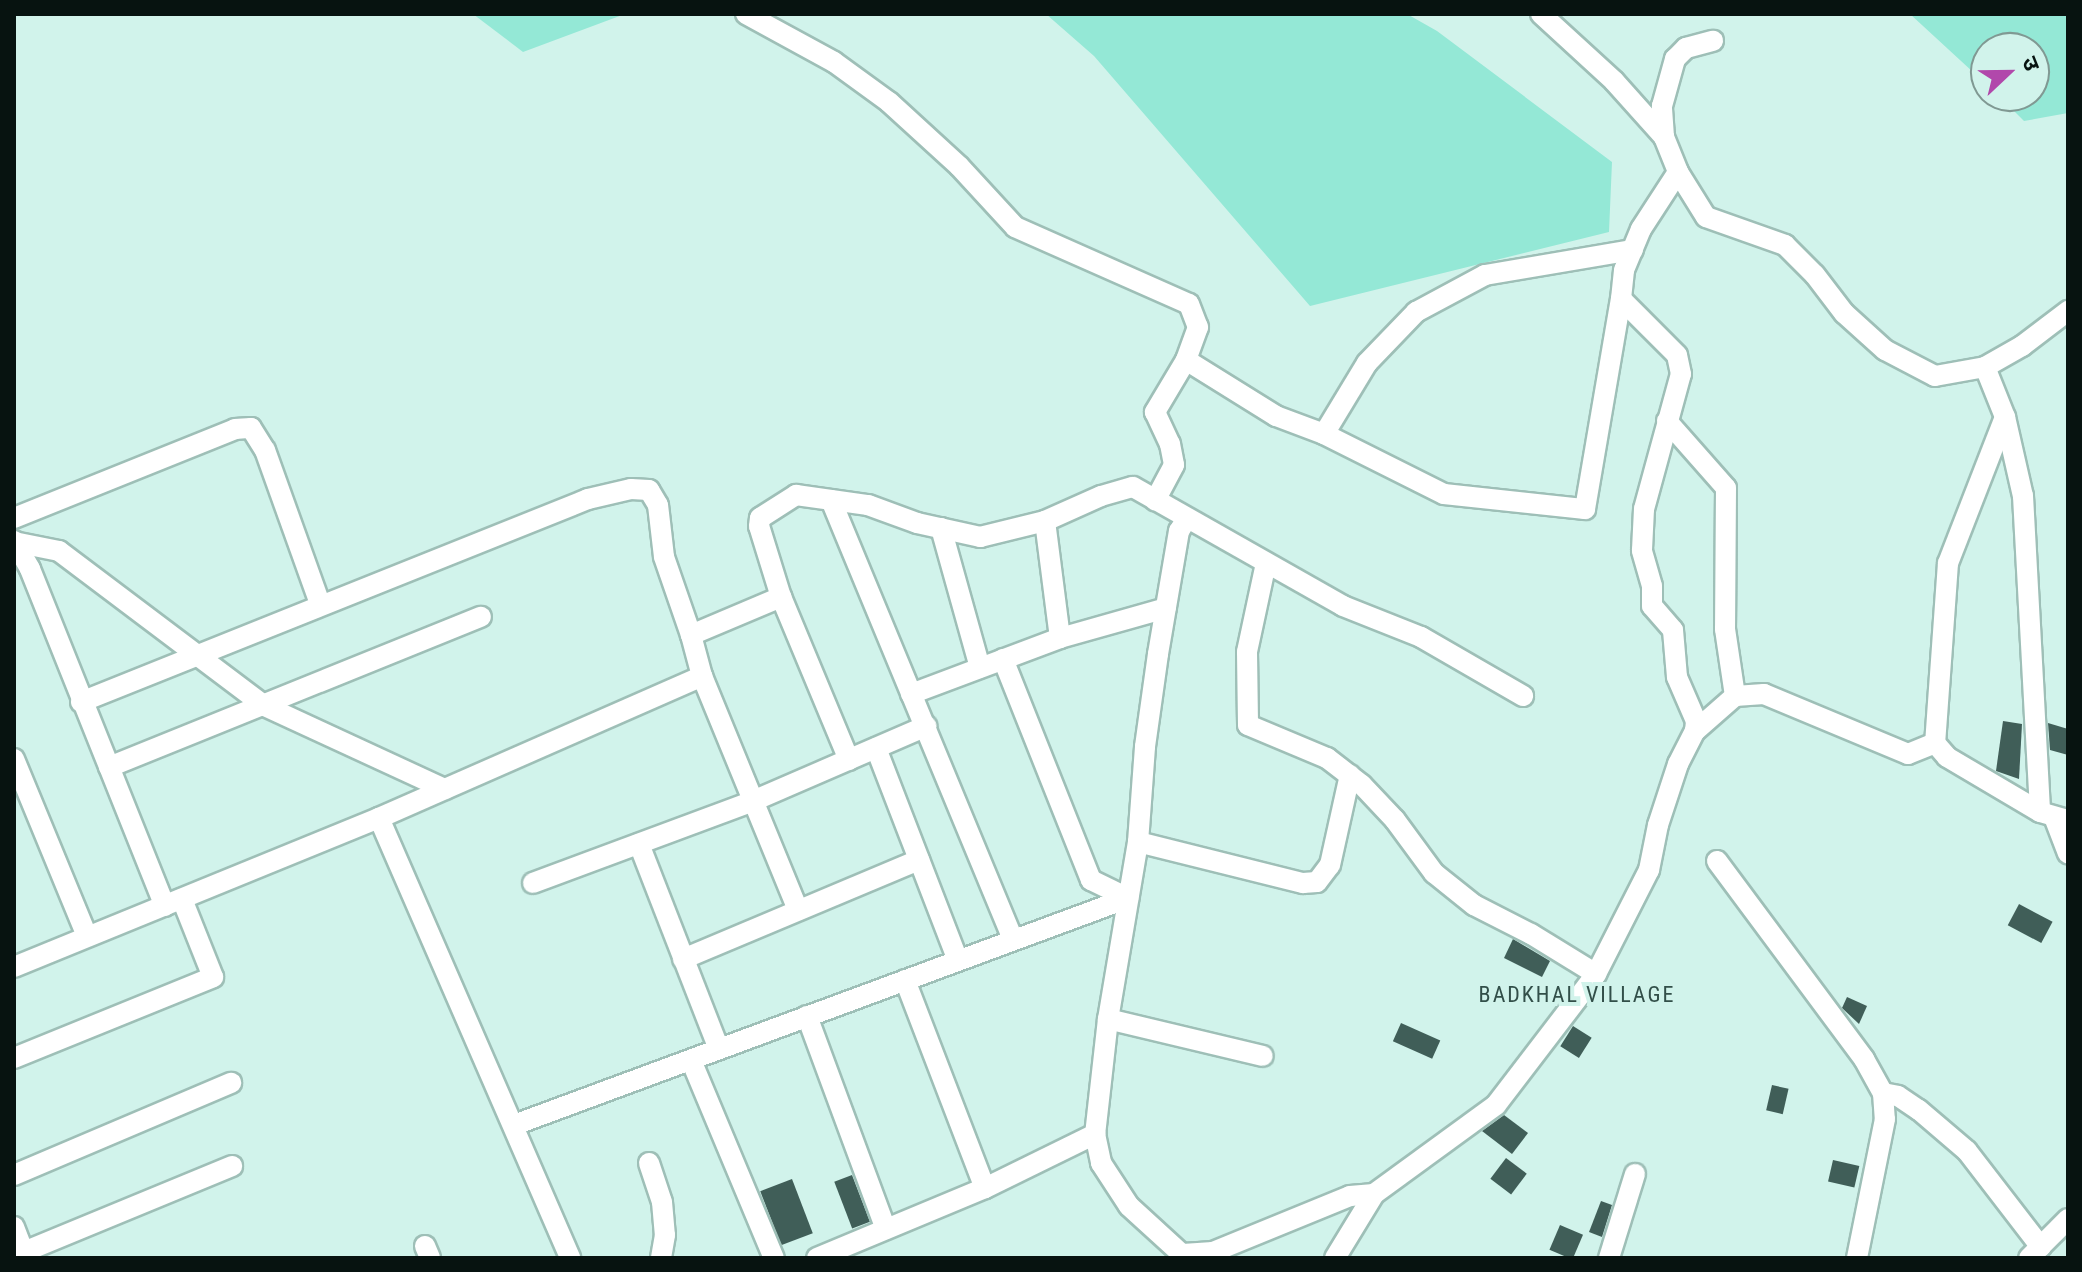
<!DOCTYPE html>
<html>
<head>
<meta charset="utf-8">
<style>
  body { margin:0 }
  #map { position:relative; width:2082px; height:1272px; overflow:hidden; background:#d1f3eb; font-family:"Roboto Condensed","Noto Sans Devanagari",sans-serif }
  div>[style] { position:absolute }
  [style*='--x'] { left:calc(var(--x)*1px); top:calc(var(--y)*1px); width:calc(var(--w)*1px); rotate:calc(var(--a)*1deg) }
  .green>* { inset:0; background:#94e8d6 }
  .building>* { inset:0; background:#405e58; transform-origin:0 0 }
  .roads { filter:drop-shadow(2px 0 #9ebfb7) drop-shadow(-2px 0 #9ebfb7) drop-shadow(0 2px #9ebfb7) drop-shadow(0 -2px #9ebfb7) }
  .minor>* { height:20px; margin:-10px; padding:0 10px; transform-origin:10px; border-radius:10px; background:#fff }
  span { translate:-50% -50%; white-space:nowrap; text-align:center; line-height:1.15; -webkit-text-stroke:8px #d1f3eb; paint-order:stroke }
  .neighbourhood-label { font-size:22px; color:#324f49; letter-spacing:2px }
  .frame { position:absolute; inset:0; border:16px solid #071310; pointer-events:none }
  .north { position:absolute; left:1970px; top:32px; width:80px; height:80px; box-sizing:border-box; background:#d1f3eb; border:2px solid #809993; border-radius:50%; rotate:68deg; font-size:22px; font-weight:700; line-height:32px; text-align:center; color:#071310 }
  .north::after { content:''; display:block; margin:auto; width:28px; height:36px; background:#b148ab; clip-path:polygon(50% 0,100% 100%,50% 72%,0 100%) }
</style>
</head>
<body>
<div id="map">
  <div class="green">
    <i style="clip-path:polygon(473px 14px,625px 14px,523px 52px)"></i>
    <i style="clip-path:polygon(1046px 14px,1407px 14px,1437px 31px,1612px 162px,1609px 232px,1310px 306px,1094px 56px)"></i>
    <i style="clip-path:polygon(1910px 14px,2068px 14px,2068px 113px,2024px 121px,1999px 96px,2034px 96px,2034px 48px,1986px 48px,1986px 84px)"></i>
  </div>
  <div class="building">
    <i style="clip-path:polygon(2003px 721px,2022px 724px,2019px 779px,1996px 771px)"></i>
    <i style="clip-path:polygon(2048px 723px,2068px 729px,2068px 755px,2050px 750px)"></i>
    <i style="left:2019px;top:904px;width:38px;height:24px;rotate:28deg"></i>
    <i style="clip-path:polygon(1513px 939px,1550px 961px,1542px 977px,1504px 958px)"></i>
    <i style="clip-path:polygon(1847px 997px,1867px 1006px,1859px 1024px,1842px 1008px)"></i>
    <i style="left:1401px;top:1023px;width:43px;height:20px;rotate:24deg"></i>
    <i style="left:1573px;top:1026px;width:22px;height:24px;rotate:32deg"></i>
    <i style="left:1772px;top:1085px;width:17px;height:26px;rotate:13deg"></i>
    <i style="clip-path:polygon(1504px 1115px,1528px 1133px,1512px 1154px,1482px 1131px)"></i>
    <i style="left:1506px;top:1158px;width:26px;height:26px;rotate:37deg"></i>
    <i style="left:1833px;top:1160px;width:27px;height:22px;rotate:13deg"></i>
    <i style="left:852px;top:1175px;width:50px;height:19px;rotate:69deg"></i>
    <i style="left:792px;top:1179px;width:58px;height:34px;rotate:69deg"></i>
    <i style="clip-path:polygon(1601px 1201px,1612px 1205px,1602px 1237px,1589px 1232px)"></i>
    <i style="left:1560px;top:1225px;width:25px;height:27px;rotate:23deg"></i>
  </div>
  <div class="roads">
    <div class="minor">
      <i style="--x:746;--y:14;--w:100;--a:28.6"></i>
      <i style="--x:834;--y:62;--w:68;--a:36"></i>
      <i style="--x:889;--y:102;--w:95;--a:42.4"></i>
      <i style="--x:959;--y:166;--w:83;--a:47.4"></i>
      <i style="--x:1015;--y:227;--w:190;--a:23.9"></i>
      <i style="--x:1189;--y:304;--w:25;--a:69"></i>
      <i style="--x:1198;--y:327;--w:35;--a:110"></i>
      <i style="--x:1186;--y:360;--w:61;--a:120.8"></i>
      <i style="--x:1155;--y:412;--w:35;--a:65"></i>
      <i style="--x:1170;--y:444;--w:21;--a:79"></i>
      <i style="--x:1174;--y:465;--w:40;--a:118"></i>
      <i style="--x:1541;--y:14;--w:99;--a:42.5"></i>
      <i style="--x:1614;--y:81;--w:75;--a:48.2"></i>
      <i style="--x:1664;--y:137;--w:38;--a:68"></i>
      <i style="--x:1678;--y:172;--w:53;--a:58.1"></i>
      <i style="--x:1706;--y:217;--w:84;--a:19.5"></i>
      <i style="--x:1785;--y:245;--w:42;--a:45"></i>
      <i style="--x:1815;--y:275;--w:48;--a:52.7"></i>
      <i style="--x:1844;--y:313;--w:55;--a:42.1"></i>
      <i style="--x:1885;--y:350;--w:56;--a:27.5"></i>
      <i style="--x:1935;--y:376;--w:51;--a:-10.2"></i>
      <i style="--x:1985;--y:367;--w:43;--a:-29.6"></i>
      <i style="--x:2022;--y:346;--w:58;--a:-37.3"></i>
      <i style="--x:1664;--y:137;--w:31;--a:-94"></i>
      <i style="--x:1662;--y:106;--w:49;--a:-74.5"></i>
      <i style="--x:1675;--y:59;--w:16;--a:-45"></i>
      <i style="--x:1686;--y:48;--w:28;--a:-15"></i>
      <i style="--x:1186;--y:360;--w:106;--a:31.9"></i>
      <i style="--x:1276;--y:416;--w:51;--a:20.6"></i>
      <i style="--x:1324;--y:434;--w:134;--a:26.6"></i>
      <i style="--x:1444;--y:494;--w:142;--a:6.1"></i>
      <i style="--x:1585;--y:509;--w:213;--a:-80.3"></i>
      <i style="--x:1985;--y:367;--w:54;--a:68.2"></i>
      <i style="--x:2005;--y:417;--w:81;--a:77.2"></i>
      <i style="--x:2023;--y:496;--w:316;--a:86.9"></i>
      <i style="--x:2005;--y:417;--w:157;--a:111.3"></i>
      <i style="--x:1948;--y:563;--w:180;--a:94.1"></i>
      <i style="--x:1935;--y:743;--w:18;--a:49"></i>
      <i style="--x:1947;--y:757;--w:108;--a:30.6"></i>
      <i style="--x:2040;--y:812;--w:29;--a:16"></i>
      <i style="--x:1667;--y:421;--w:89;--a:48.6"></i>
      <i style="--x:1726;--y:488;--w:141;--a:90.4"></i>
      <i style="--x:1725;--y:629;--w:68;--a:81.5"></i>
      <i style="--x:1735;--y:696;--w:53;--a:138.8"></i>
      <i style="--x:1324;--y:434;--w:83;--a:-58.8"></i>
      <i style="--x:1367;--y:363;--w:71;--a:-46.1"></i>
      <i style="--x:1416;--y:312;--w:78;--a:-28.2"></i>
      <i style="--x:1485;--y:275;--w:150;--a:-9.6"></i>
      <i style="--x:831;--y:500;--w:476;--a:67.5"></i>
      <i style="--x:14;--y:518;--w:238;--a:-21.9"></i>
      <i style="--x:235;--y:429;--w:16;--a:-4"></i>
      <i style="--x:251;--y:428;--w:26;--a:58"></i>
      <i style="--x:265;--y:450;--w:164;--a:70.3"></i>
      <i style="--x:1186;--y:520;--w:13;--a:122"></i>
      <i style="--x:1179;--y:531;--w:125;--a:99.7"></i>
      <i style="--x:1158;--y:654;--w:94;--a:98"></i>
      <i style="--x:1145;--y:747;--w:95;--a:94.2"></i>
      <i style="--x:1138;--y:842;--w:180;--a:99.6"></i>
      <i style="--x:1108;--y:1019;--w:116;--a:96.4"></i>
      <i style="--x:1095;--y:1134;--w:30;--a:78"></i>
      <i style="--x:1101;--y:1163;--w:51;--a:56.9"></i>
      <i style="--x:1129;--y:1206;--w:77;--a:42.4"></i>
      <i style="--x:1045;--y:521;--w:118;--a:82.7"></i>
      <i style="--x:941;--y:528;--w:145;--a:74.4"></i>
      <i style="--x:14;--y:541;--w:32;--a:60"></i>
      <i style="--x:30;--y:569;--w:363;--a:68.2"></i>
      <i style="--x:14;--y:542;--w:46;--a:11.3"></i>
      <i style="--x:59;--y:551;--w:258;--a:37"></i>
      <i style="--x:265;--y:706;--w:198;--a:24.8"></i>
      <i style="--x:1266;--y:563;--w:91;--a:102.1"></i>
      <i style="--x:1247;--y:652;--w:73;--a:89.2"></i>
      <i style="--x:1248;--y:725;--w:86;--a:22.7"></i>
      <i style="--x:1327;--y:758;--w:44;--a:37.6"></i>
      <i style="--x:1362;--y:785;--w:48;--a:46.7"></i>
      <i style="--x:1395;--y:820;--w:66;--a:53.7"></i>
      <i style="--x:1434;--y:873;--w:51;--a:38.7"></i>
      <i style="--x:1474;--y:905;--w:64;--a:27"></i>
      <i style="--x:1531;--y:934;--w:76;--a:31.6"></i>
      <i style="--x:691;--y:635;--w:98;--a:-22.9"></i>
      <i style="--x:1003;--y:659;--w:238;--a:68.3"></i>
      <i style="--x:1091;--y:880;--w:41;--a:25.9"></i>
      <i style="--x:911;--y:694;--w:159;--a:-20.6"></i>
      <i style="--x:1060;--y:638;--w:110;--a:-15.8"></i>
      <i style="--x:1735;--y:696;--w:29;--a:-4"></i>
      <i style="--x:1764;--y:694;--w:156;--a:22.6"></i>
      <i style="--x:1908;--y:754;--w:29;--a:-22"></i>
      <i style="--x:81;--y:702;--w:546;--a:-21.82"></i>
      <i style="--x:588;--y:499;--w:44;--a:-13.1"></i>
      <i style="--x:631;--y:489;--w:18;--a:3"></i>
      <i style="--x:649;--y:490;--w:17;--a:59"></i>
      <i style="--x:658;--y:505;--w:52;--a:83.4"></i>
      <i style="--x:664;--y:557;--w:83;--a:70.9"></i>
      <i style="--x:691;--y:635;--w:42;--a:75"></i>
      <i style="--x:702;--y:676;--w:253;--a:67.7"></i>
      <i style="--x:876;--y:748;--w:227;--a:68.9"></i>
      <i style="--x:14;--y:759;--w:191;--a:67.6"></i>
      <i style="--x:849;--y:760;--w:177;--a:-112.6"></i>
      <i style="--x:781;--y:597;--w:74;--a:-107.2"></i>
      <i style="--x:759;--y:526;--w:8;--a:-83"></i>
      <i style="--x:760;--y:518;--w:43;--a:-32.6"></i>
      <i style="--x:796;--y:495;--w:73;--a:7.9"></i>
      <i style="--x:868;--y:505;--w:52;--a:20.2"></i>
      <i style="--x:917;--y:523;--w:65;--a:12.5"></i>
      <i style="--x:980;--y:537;--w:67;--a:-13.8"></i>
      <i style="--x:1045;--y:521;--w:61;--a:-24.1"></i>
      <i style="--x:1101;--y:496;--w:33;--a:-16"></i>
      <i style="--x:1133;--y:487;--w:241;--a:29.5"></i>
      <i style="--x:1343;--y:606;--w:84;--a:21.7"></i>
      <i style="--x:1421;--y:637;--w:118;--a:30"></i>
      <i style="--x:109;--y:767;--w:401;--a:-22"></i>
      <i style="--x:2054;--y:817;--w:39;--a:69"></i>
      <i style="--x:379;--y:818;--w:480;--a:66.5"></i>
      <i style="--x:1138;--y:842;--w:170;--a:14"></i>
      <i style="--x:1303;--y:883;--w:14;--a:-4"></i>
      <i style="--x:1317;--y:882;--w:21;--a:-53"></i>
      <i style="--x:1330;--y:865;--w:92;--a:-77.5"></i>
      <i style="--x:639;--y:844;--w:220;--a:68.7"></i>
      <i style="--x:1717;--y:861;--w:247;--a:53.4"></i>
      <i style="--x:1864;--y:1059;--w:39;--a:61"></i>
      <i style="--x:1883;--y:1093;--w:26;--a:86"></i>
      <i style="--x:1885;--y:1119;--w:142;--a:101.4"></i>
      <i style="--x:533;--y:883;--w:235;--a:-20.4"></i>
      <i style="--x:753;--y:801;--w:189;--a:-23.4"></i>
      <i style="--x:683;--y:959;--w:256;--a:-22.8"></i>
      <i style="--x:14;--y:967;--w:394;--a:-22.2"></i>
      <i style="--x:379;--y:818;--w:353;--a:-23.7"></i>
      <i style="--x:905;--y:980;--w:223;--a:69"></i>
      <i style="--x:807;--y:1016;--w:227;--a:69.7"></i>
      <i style="--x:1108;--y:1019;--w:159;--a:13.4"></i>
      <i style="--x:14;--y:1058;--w:215;--a:-22.1"></i>
      <i style="--x:213;--y:977;--w:84;--a:-111.7"></i>
      <i style="--x:691;--y:1060;--w:215;--a:67.3"></i>
      <i style="--x:1883;--y:1093;--w:15;--a:11"></i>
      <i style="--x:1898;--y:1096;--w:25;--a:34"></i>
      <i style="--x:1919;--y:1110;--w:63;--a:40.5"></i>
      <i style="--x:1967;--y:1151;--w:121;--a:52.4"></i>
      <i style="--x:514;--y:1125;--w:655;--a:-20.29"></i>
      <i style="--x:649;--y:1163;--w:41;--a:71.6"></i>
      <i style="--x:662;--y:1202;--w:33;--a:85"></i>
      <i style="--x:665;--y:1235;--w:23;--a:100"></i>
      <i style="--x:14;--y:1175;--w:236;--a:-23"></i>
      <i style="--x:14;--y:1227;--w:33;--a:69"></i>
      <i style="--x:425;--y:1246;--w:13;--a:67"></i>
      <i style="--x:1183;--y:1254;--w:30;--a:-4"></i>
      <i style="--x:1213;--y:1252;--w:148;--a:-22.2"></i>
      <i style="--x:1350;--y:1196;--w:24;--a:-5"></i>
      <i style="--x:14;--y:1256;--w:236;--a:-22.4"></i>
      <i style="--x:817;--y:1258;--w:182;--a:-22.6"></i>
      <i style="--x:985;--y:1188;--w:123;--a:-26.1"></i>
      <i style="--x:1335;--y:1258;--w:75;--a:-58.6"></i>
      <i style="--x:1374;--y:1194;--w:151;--a:-36.1"></i>
      <i style="--x:1496;--y:1105;--w:165;--a:-52.6"></i>
      <i style="--x:1596;--y:974;--w:117;--a:-63"></i>
      <i style="--x:1649;--y:870;--w:46;--a:-78.7"></i>
      <i style="--x:1658;--y:825;--w:64;--a:-71.8"></i>
      <i style="--x:1678;--y:764;--w:37;--a:-63"></i>
      <i style="--x:1695;--y:731;--w:10;--a:-84"></i>
      <i style="--x:1696;--y:721;--w:48;--a:-113.4"></i>
      <i style="--x:1677;--y:677;--w:47;--a:-94.9"></i>
      <i style="--x:1673;--y:630;--w:32;--a:-131"></i>
      <i style="--x:1652;--y:606;--w:20;--a:-90"></i>
      <i style="--x:1652;--y:586;--w:37;--a:-106"></i>
      <i style="--x:1642;--y:550;--w:41;--a:-87.2"></i>
      <i style="--x:1644;--y:509;--w:140;--a:-74.7"></i>
      <i style="--x:1681;--y:374;--w:19;--a:-102"></i>
      <i style="--x:1677;--y:355;--w:79;--a:-135"></i>
      <i style="--x:1621;--y:299;--w:29;--a:-84"></i>
      <i style="--x:1624;--y:270;--w:44;--a:-67.5"></i>
      <i style="--x:1641;--y:229;--w:68;--a:-57"></i>
      <i style="--x:1609;--y:1258;--w:88;--a:-72.8"></i>
      <i style="--x:2029;--y:1258;--w:55;--a:-45"></i>
    </div>
  </div>
  <div class="neighbourhood-label">
    <span style="left:1577px;top:995px">BADKHAL VILLAGE</span>
  </div>
  <div class="frame"></div>
  <div class="north">उ</div>
</div>
</body>
</html>
